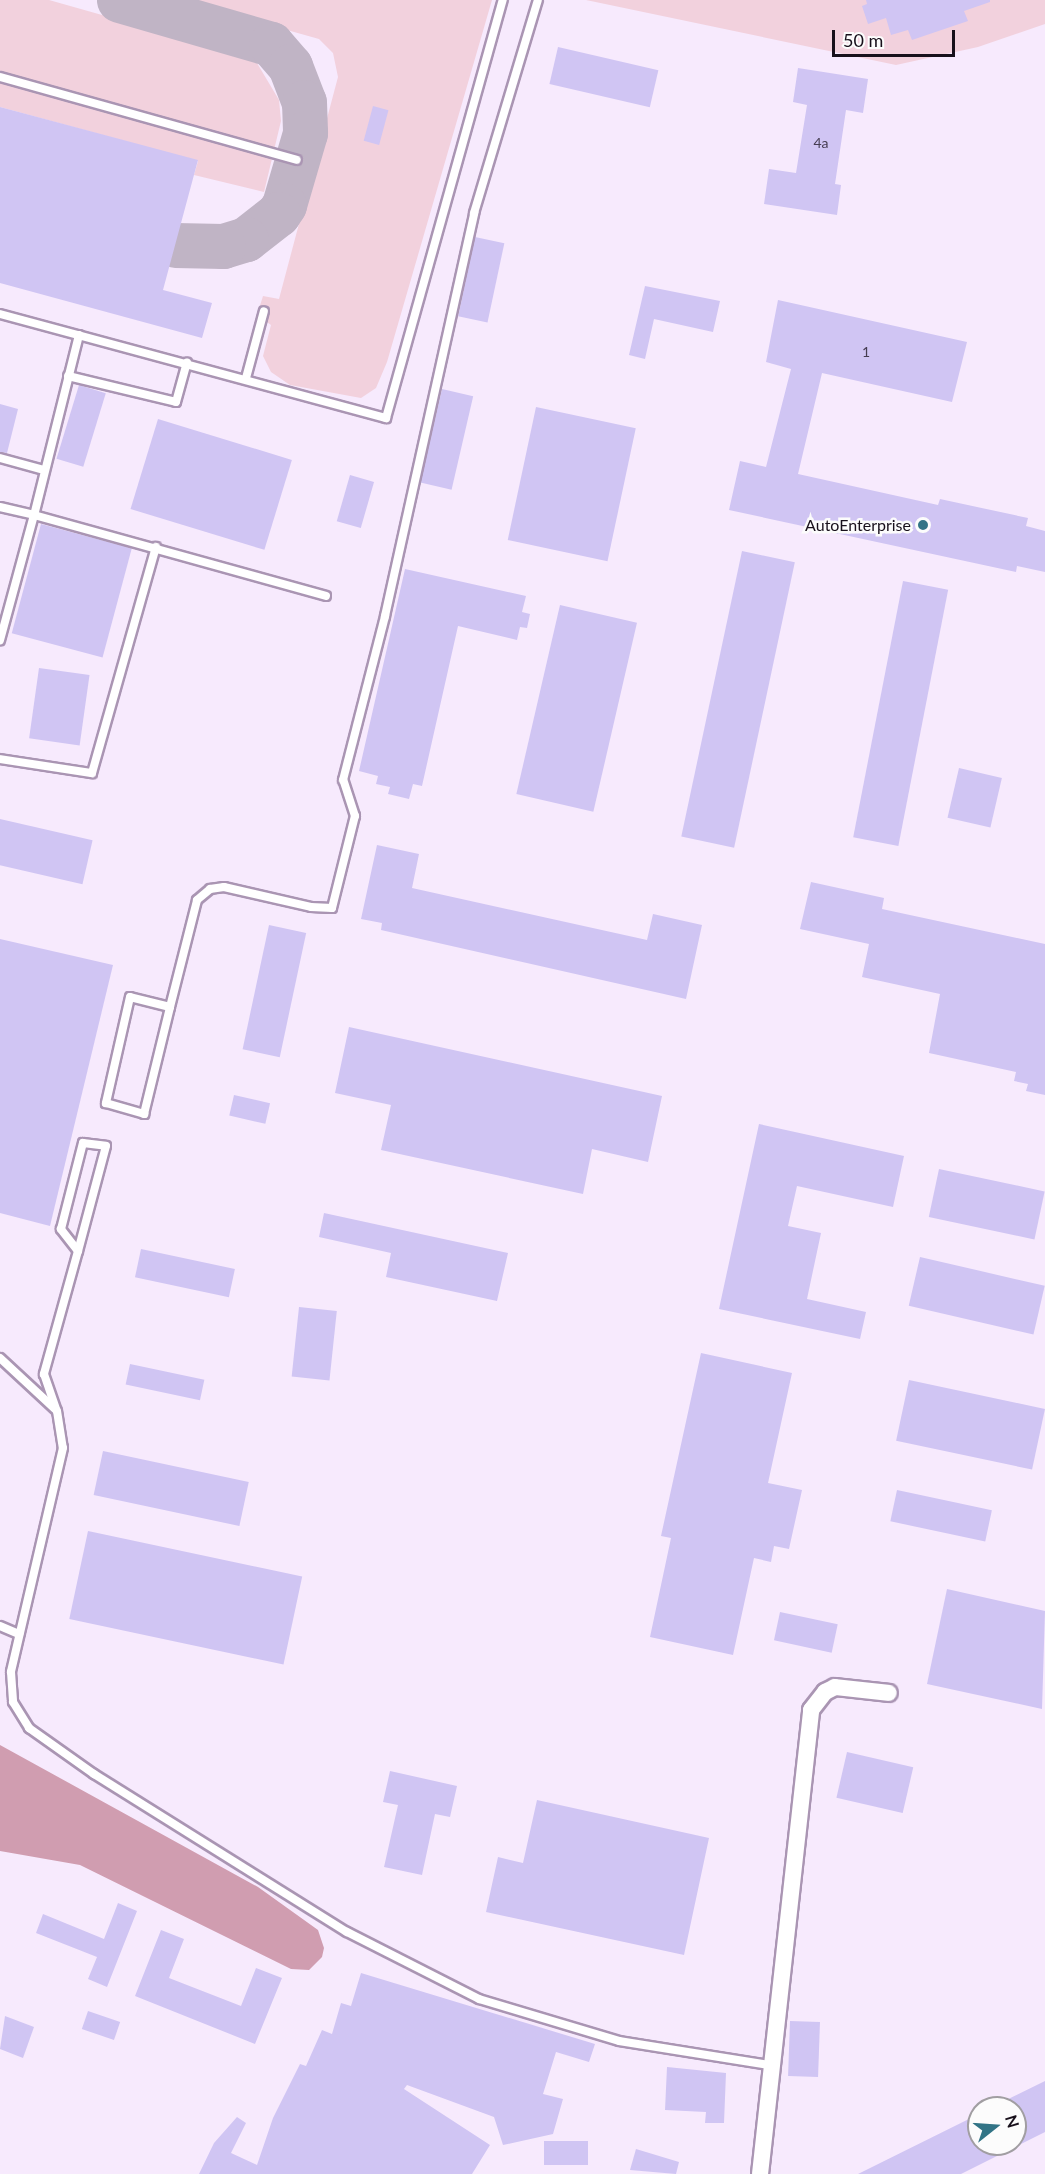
<!DOCTYPE html>
<html>
<head>
<meta charset="utf-8">
<style>
  body { margin:0 }
  #map { position:relative; width:1045px; height:2174px; overflow:hidden; background:#f7eafd; font-family:Lato,sans-serif }
  div>[style] { position:absolute }
  [style*='--x'] { left:calc(var(--x)*1px); top:calc(var(--y)*1px); width:calc(var(--w)*1px); rotate:calc(var(--a)*1deg) }
  .green>* { inset:0; background:#f2d1dd }
  .forest>* { inset:0; background:#d09db0 }
  .taxiway>* { height:45px; margin:-22.5px; padding:0 22.5px; transform-origin:22.5px; border-radius:22.5px; background:#c0b4c5 }
  .building>* { inset:0; background:#d0c5f3; transform-origin:0 0 }
  .roads { filter:drop-shadow(2px 0 #aa95b3) drop-shadow(-2px 0 #aa95b3) drop-shadow(0 2px #aa95b3) drop-shadow(0 -2px #aa95b3) }
  .lane>* { height:8px; margin:-4px; padding:0 4px; transform-origin:4px; border-radius:4px; background:#fff }
  .street>* { height:16px; margin:-8px; padding:0 8px; transform-origin:8px; border-radius:8px; background:#fff }
  .dots>* { width:16px; height:16px; translate:-50% -50%; box-sizing:border-box; border:3px solid #fcfcfc; border-radius:50% }
  span { translate:-50% -50%; white-space:nowrap; text-align:center; line-height:1.15; -webkit-text-stroke:5px #fcfcfc; paint-order:stroke }
  .number-label { font-size:14px; color:#463d51 }
  .number-label span { -webkit-text-stroke-width:0 }
  .poi-label { font-size:16px; color:#18101b }
  .right { translate:-100% -50%; text-align:right }
  .north { position:absolute; left:967px; top:2096px; width:60px; height:60px; box-sizing:border-box; background:#fcfcfc; border:2px solid #a19ea2; border-radius:50%; rotate:73deg; font-size:16px; font-weight:700; line-height:24px; text-align:center; color:#18101b }
  .north::after { content:''; display:block; margin:auto; width:21px; height:27px; background:#327486; clip-path:polygon(50% 0,100% 100%,50% 72%,0 100%) }
  .scale { position:absolute; left:832px; top:30px; width:123px; height:27px; box-sizing:border-box; border:3px solid #18101b; border-top:0; padding-left:8px; font-size:18px; line-height:21px; white-space:nowrap; color:#18101b; -webkit-text-stroke:4px #fcfcfc; paint-order:stroke }
</style>
</head>
<body>
<div id="map">
  <div class="green">
    <i style="clip-path:polygon(0 0,49px 0,254px 58px,279px 100px,281px 121px,264px 192px,194px 175px,198px 161px,0 107px)"></i>
    <i style="clip-path:polygon(180px 0,492px 0,387px 362px,376px 388px,361px 398px,290px 385px,271px 372px,263px 356px,271px 325px,257px 315px,263px 296px,279px 299px,338px 77px,333px 53px,319px 39px)"></i>
    <i style="clip-path:polygon(586px 0,1045px 0,1045px 24px,978px 47px,896px 65px)"></i>
  </div>
  <div class="forest">
    <i style="clip-path:polygon(0 1745px,258px 1887px,318px 1930px,324px 1948px,322px 1957px,309px 1970px,291px 1969px,80px 1865px,0 1851px)"></i>
  </div>
  <div class="taxiway">
    <i style="--x:119;--y:0;--w:158;--a:16.1"></i>
    <i style="--x:271;--y:44;--w:29;--a:49"></i>
    <i style="--x:290;--y:66;--w:39;--a:69"></i>
    <i style="--x:304;--y:102;--w:31;--a:88"></i>
    <i style="--x:305;--y:133;--w:75;--a:106.3"></i>
    <i style="--x:284;--y:205;--w:11;--a:124"></i>
    <i style="--x:278;--y:214;--w:41;--a:142"></i>
    <i style="--x:246;--y:239;--w:24;--a:163"></i>
    <i style="--x:223;--y:246;--w:48;--a:-178.8"></i>
  </div>
  <div class="building">
    <i style="clip-path:polygon(866px 0,990px 0,990px 2px,964px 11px,968px 21px,912px 40px,908px 30px,891px 35px,886px 18px,868px 24px,862px 6px,867px 4px)"></i>
    <i style="left:558px;top:47px;width:103px;height:38px;rotate:13deg"></i>
    <i style="clip-path:polygon(798px 68px,868px 79px,863px 113px,846px 110px,835px 184px,841px 185px,837px 215px,764px 204px,769px 169px,796px 173px,807px 105px,793px 102px)"></i>
    <i style="left:373px;top:106px;width:16px;height:36px;rotate:15deg"></i>
    <i style="clip-path:polygon(0 107px,198px 160px,163px 290px,212px 303px,202px 338px,0 283px)"></i>
    <i style="left:475px;top:237px;width:30px;height:81px;rotate:12deg"></i>
    <i style="clip-path:polygon(645px 286px,720px 301px,713px 332px,654px 319px,645px 359px,629px 355px)"></i>
    <i style="clip-path:polygon(778px 300px,967px 342px,952px 402px,822px 373px,798px 474px,938px 505px,940px 499px,1028px 518px,1026px 526px,1045px 531px,1045px 572px,1017px 566px,1016px 572px,729px 510px,740px 461px,766px 467px,791px 369px,766px 362px)"></i>
    <i style="left:79px;top:385px;width:28px;height:77px;rotate:17deg"></i>
    <i style="left:442px;top:389px;width:32px;height:96px;rotate:13deg"></i>
    <i style="clip-path:polygon(0 404px,18px 409px,7px 453px,0 452px)"></i>
    <i style="left:536px;top:407px;width:102px;height:136px;rotate:12deg"></i>
    <i style="left:158px;top:419px;width:140px;height:94px;rotate:17deg"></i>
    <i style="left:350px;top:475px;width:25px;height:48px;rotate:16deg"></i>
    <i style="left:41px;top:524px;width:94px;height:113px;rotate:15deg"></i>
    <i style="left:742px;top:551px;width:54px;height:292px;rotate:12deg"></i>
    <i style="clip-path:polygon(405px 569px,526px 596px,522px 612px,530px 614px,527px 628px,520px 627px,517px 640px,458px 626px,422px 786px,413px 784px,409px 799px,388px 794px,390px 787px,376px 784px,378px 776px,359px 771px)"></i>
    <i style="left:903px;top:581px;width:46px;height:261px;rotate:11deg"></i>
    <i style="left:560px;top:605px;width:79px;height:194px;rotate:13deg"></i>
    <i style="left:39px;top:668px;width:51px;height:71px;rotate:8deg"></i>
    <i style="left:959px;top:768px;width:44px;height:51px;rotate:13deg"></i>
    <i style="left:0;top:819px;width:95px;height:45px;rotate:13deg"></i>
    <i style="clip-path:polygon(377px 845px,419px 854px,412px 888px,647px 940px,653px 914px,702px 925px,686px 999px,381px 930px,382px 923px,361px 919px)"></i>
    <i style="clip-path:polygon(811px 882px,884px 898px,882px 909px,1045px 944px,1045px 1095px,1026px 1091px,1028px 1084px,1014px 1081px,1016px 1072px,929px 1053px,940px 994px,862px 977px,869px 944px,800px 929px)"></i>
    <i style="left:269px;top:925px;width:38px;height:127px;rotate:12deg"></i>
    <i style="clip-path:polygon(0 939px,113px 965px,50px 1226px,0 1213px)"></i>
    <i style="clip-path:polygon(349px 1027px,662px 1096px,648px 1162px,592px 1149px,583px 1194px,381px 1150px,391px 1105px,335px 1093px)"></i>
    <i style="left:234px;top:1095px;width:37px;height:21px;rotate:13deg"></i>
    <i style="clip-path:polygon(759px 1124px,904px 1156px,893px 1207px,797px 1186px,788px 1226px,821px 1233px,807px 1299px,866px 1312px,860px 1339px,719px 1309px)"></i>
    <i style="left:939px;top:1169px;width:108px;height:49px;rotate:12deg"></i>
    <i style="clip-path:polygon(324px 1213px,508px 1253px,497px 1301px,386px 1277px,391px 1253px,319px 1237px)"></i>
    <i style="left:141px;top:1249px;width:96px;height:29px;rotate:12deg"></i>
    <i style="left:920px;top:1257px;width:128px;height:50px;rotate:13deg"></i>
    <i style="left:299px;top:1307px;width:38px;height:70px;rotate:6deg"></i>
    <i style="clip-path:polygon(701px 1353px,792px 1373px,768px 1483px,802px 1490px,789px 1549px,774px 1546px,771px 1562px,754px 1558px,733px 1655px,650px 1637px,671px 1538px,661px 1536px)"></i>
    <i style="left:130px;top:1364px;width:76px;height:21px;rotate:12deg"></i>
    <i style="left:909px;top:1380px;width:139px;height:62px;rotate:12deg"></i>
    <i style="left:103px;top:1451px;width:149px;height:45px;rotate:12deg"></i>
    <i style="left:897px;top:1490px;width:97px;height:32px;rotate:12deg"></i>
    <i style="left:88px;top:1531px;width:219px;height:90px;rotate:12deg"></i>
    <i style="clip-path:polygon(947px 1589px,1045px 1611px,1042px 1709px,927px 1684px)"></i>
    <i style="left:780px;top:1612px;width:59px;height:29px;rotate:12deg"></i>
    <i style="left:847px;top:1752px;width:68px;height:47px;rotate:13deg"></i>
    <i style="clip-path:polygon(390px 1771px,457px 1786px,450px 1817px,435px 1814px,422px 1875px,384px 1867px,398px 1805px,383px 1802px)"></i>
    <i style="clip-path:polygon(537px 1800px,709px 1838px,684px 1955px,486px 1912px,498px 1857px,523px 1863px)"></i>
    <i style="clip-path:polygon(118px 1903px,137px 1911px,107px 1987px,88px 1979px,97px 1957px,36px 1933px,43px 1914px,104px 1939px)"></i>
    <i style="clip-path:polygon(161px 1930px,184px 1939px,169px 1978px,241px 2006px,256px 1968px,282px 1978px,255px 2044px,135px 1996px)"></i>
    <i style="clip-path:polygon(361px 1973px,595px 2044px,589px 2062px,556px 2052px,543px 2094px,563px 2099px,553px 2134px,503px 2145px,494px 2117px,407px 2085px,404px 2089px,490px 2145px,472px 2174px,199px 2174px,214px 2143px,237px 2117px,246px 2123px,231px 2153px,257px 2165px,273px 2118px,300px 2064px,306px 2066px,322px 2030px,332px 2034px,341px 2003px,351px 2006px)"></i>
    <i style="left:88px;top:2011px;width:34px;height:19px;rotate:19deg"></i>
    <i style="clip-path:polygon(5px 2016px,34px 2027px,23px 2058px,0 2049px)"></i>
    <i style="left:790px;top:2021px;width:30px;height:55px;rotate:2deg"></i>
    <i style="clip-path:polygon(667px 2067px,726px 2073px,724px 2123px,705px 2123px,706px 2112px,665px 2110px)"></i>
    <i style="clip-path:polygon(1045px 2081px,1045px 2132px,961px 2174px,858px 2174px,979px 2114px,979px 2144px,1015px 2144px,1015px 2108px,990px 2108px)"></i>
    <i style="left:544px;top:2141px;width:44px;height:24px"></i>
    <i style="clip-path:polygon(636px 2149px,679px 2162px,676px 2174px,630px 2170px)"></i>
  </div>
  <div class="roads">
    <div class="lane">
      <i style="--x:0;--y:77;--w:308;--a:15.6"></i>
      <i style="--x:0;--y:314;--w:400;--a:15.1"></i>
      <i style="--x:386;--y:418;--w:434;--a:-74.4"></i>
      <i style="--x:79;--y:335;--w:186;--a:104"></i>
      <i style="--x:34;--y:515;--w:303;--a:15.5"></i>
      <i style="--x:68;--y:376;--w:111;--a:13.5"></i>
      <i style="--x:176;--y:402;--w:41;--a:-74.6"></i>
      <i style="--x:246;--y:378;--w:69;--a:-75"></i>
      <i style="--x:0;--y:458;--w:46;--a:15.3"></i>
      <i style="--x:0;--y:507;--w:35;--a:13"></i>
      <i style="--x:34;--y:515;--w:130;--a:105.2"></i>
      <i style="--x:0;--y:759;--w:93;--a:8.7"></i>
      <i style="--x:92;--y:773;--w:235;--a:-74.2"></i>
      <i style="--x:170;--y:1007;--w:41;--a:-166"></i>
      <i style="--x:130;--y:997;--w:109;--a:102.8"></i>
      <i style="--x:106;--y:1103;--w:40;--a:16"></i>
      <i style="--x:144;--y:1114;--w:110;--a:-76.3"></i>
      <i style="--x:170;--y:1007;--w:110;--a:-75.8"></i>
      <i style="--x:197;--y:900;--w:17;--a:-40"></i>
      <i style="--x:210;--y:889;--w:14;--a:-8"></i>
      <i style="--x:224;--y:887;--w:89;--a:12.9"></i>
      <i style="--x:311;--y:907;--w:21;--a:3"></i>
      <i style="--x:332;--y:908;--w:95;--a:-76"></i>
      <i style="--x:355;--y:816;--w:38;--a:-108"></i>
      <i style="--x:343;--y:780;--w:169;--a:-75.6"></i>
      <i style="--x:385;--y:616;--w:413;--a:-77.5"></i>
      <i style="--x:474;--y:213;--w:222;--a:-73.3"></i>
      <i style="--x:78;--y:1251;--w:28;--a:-128"></i>
      <i style="--x:61;--y:1229;--w:89;--a:-75.7"></i>
      <i style="--x:83;--y:1143;--w:23;--a:7"></i>
      <i style="--x:106;--y:1146;--w:109;--a:104.9"></i>
      <i style="--x:78;--y:1251;--w:128;--a:105.5"></i>
      <i style="--x:44;--y:1374;--w:39;--a:71"></i>
      <i style="--x:57;--y:1411;--w:37;--a:81"></i>
      <i style="--x:63;--y:1448;--w:230;--a:103.1"></i>
      <i style="--x:11;--y:1672;--w:30;--a:86"></i>
      <i style="--x:13;--y:1702;--w:31;--a:58"></i>
      <i style="--x:29;--y:1728;--w:80;--a:35.3"></i>
      <i style="--x:94;--y:1774;--w:298;--a:32"></i>
      <i style="--x:347;--y:1932;--w:148;--a:26.9"></i>
      <i style="--x:479;--y:1999;--w:146;--a:16.7"></i>
      <i style="--x:619;--y:2041;--w:152;--a:9.1"></i>
      <i style="--x:0;--y:1358;--w:75;--a:42.8"></i>
      <i style="--x:0;--y:1626;--w:21;--a:23"></i>
    </div>
    <div class="street">
      <i style="--x:760;--y:2174;--w:467;--a:-83.7"></i>
      <i style="--x:811;--y:1710;--w:23;--a:-52"></i>
      <i style="--x:825;--y:1692;--w:11;--a:-27"></i>
      <i style="--x:835;--y:1687;--w:54;--a:6.3"></i>
    </div>
  </div>
  <div class="dots">
    <i style="left:923px;top:525px;background:#327486"></i>
  </div>
  <div class="number-label">
    <span style="left:821px;top:143px">4а</span>
    <span style="left:866px;top:352px">1</span>
  </div>
  <div class="poi-label">
    <span class="right" style="left:911px;top:525px">AutoEnterprise</span>
  </div>
  <div class="north">N</div>
  <div class="scale">50 m</div>
</div>
</body>
</html>
